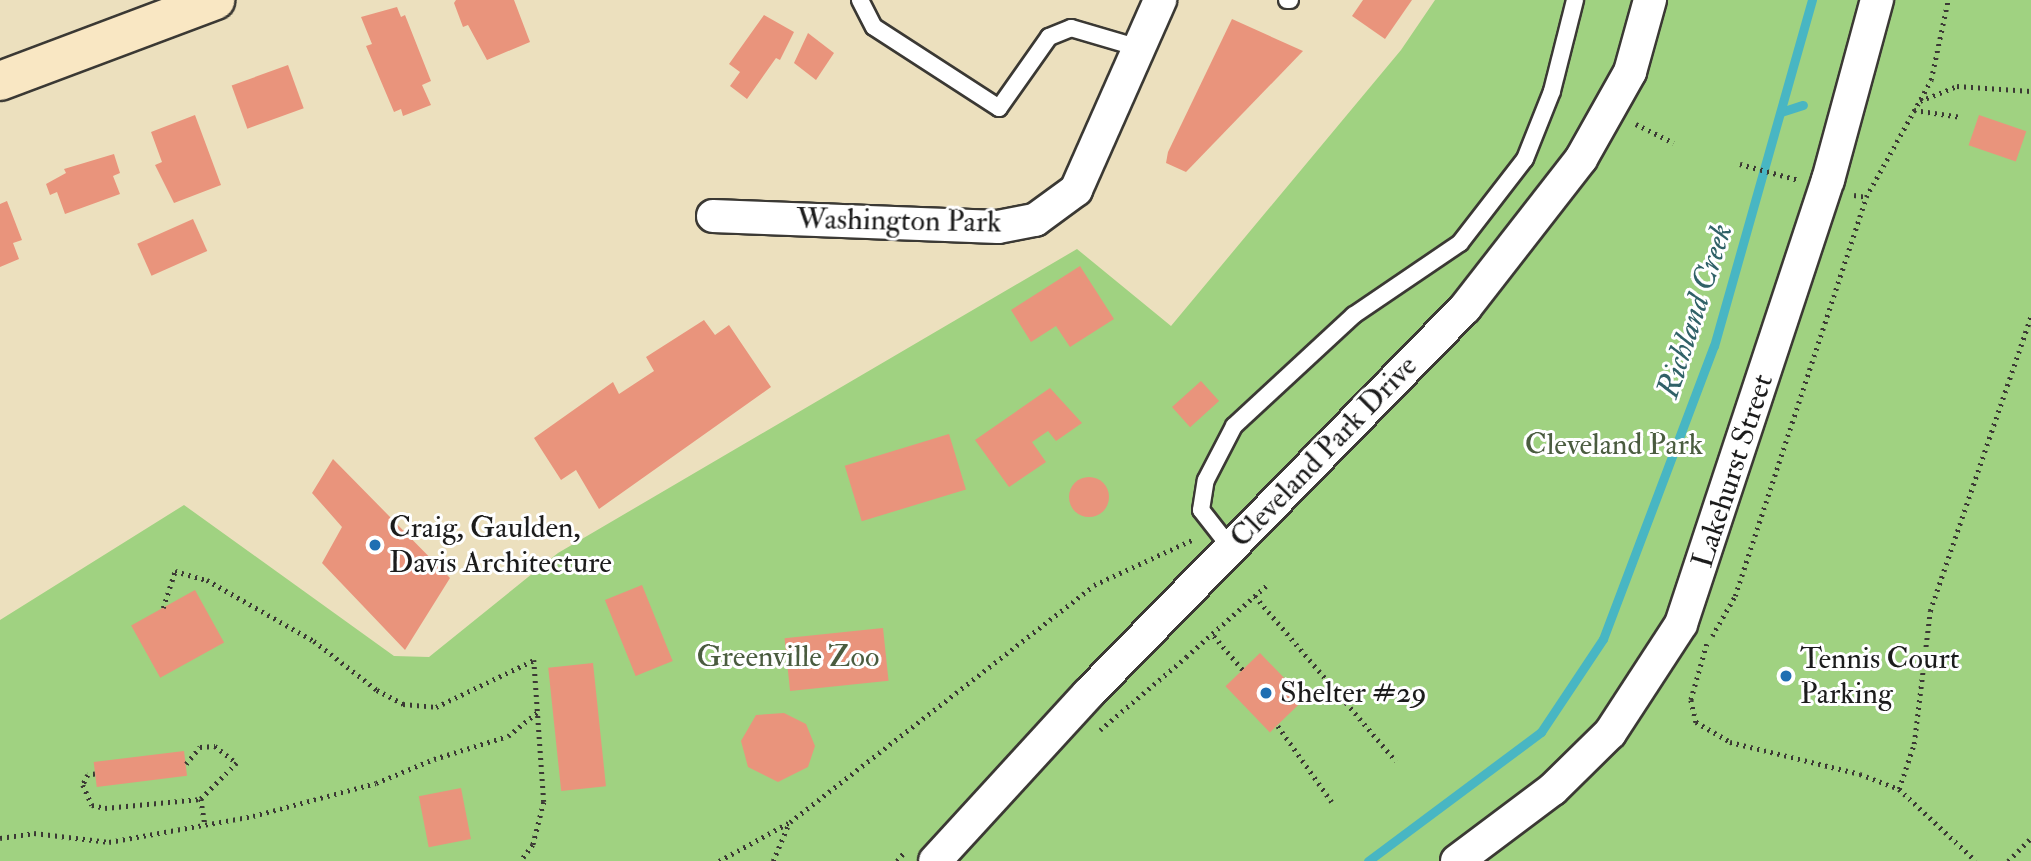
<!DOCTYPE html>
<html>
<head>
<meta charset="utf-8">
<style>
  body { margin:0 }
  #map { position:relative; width:2031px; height:861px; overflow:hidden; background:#ece0be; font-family:"IM FELL Double Pica",serif }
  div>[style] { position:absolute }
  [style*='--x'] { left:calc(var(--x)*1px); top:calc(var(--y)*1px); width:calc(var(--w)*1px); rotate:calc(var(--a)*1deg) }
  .green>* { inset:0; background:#a0d281 }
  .stream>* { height:9px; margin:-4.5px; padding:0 4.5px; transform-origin:4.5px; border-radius:4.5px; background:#48b6c3 }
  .building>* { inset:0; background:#e9947c; transform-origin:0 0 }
  .round { border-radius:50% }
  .path>* { height:4.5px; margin-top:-2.25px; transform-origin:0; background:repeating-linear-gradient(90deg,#3b3934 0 2px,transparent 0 7px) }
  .roads { filter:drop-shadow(2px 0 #3b3934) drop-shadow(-2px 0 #3b3934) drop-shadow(0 2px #3b3934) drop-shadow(0 -2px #3b3934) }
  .lane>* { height:16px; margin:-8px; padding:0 8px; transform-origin:8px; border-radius:8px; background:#fff }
  .street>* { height:32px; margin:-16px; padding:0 16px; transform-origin:16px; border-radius:16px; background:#fff }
  .secondary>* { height:38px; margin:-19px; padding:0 19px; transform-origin:19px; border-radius:19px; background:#f9e7c3 }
  .dots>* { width:19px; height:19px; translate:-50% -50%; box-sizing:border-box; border:4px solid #fff; border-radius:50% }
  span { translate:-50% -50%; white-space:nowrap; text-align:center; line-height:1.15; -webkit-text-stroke:6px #fff; paint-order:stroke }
  .street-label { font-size:30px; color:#1c1c1c }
  .park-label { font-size:30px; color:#4a5c3f }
  .poi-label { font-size:30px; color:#1c1c1c }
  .left { translate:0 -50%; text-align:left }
  .water-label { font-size:32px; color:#306167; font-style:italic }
</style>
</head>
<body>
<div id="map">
  <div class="green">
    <i style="clip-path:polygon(1435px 0,2031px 0,2031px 861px,0 861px,0 620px,184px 505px,394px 656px,429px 657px,558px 553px,1077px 249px,1171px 326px,1401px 50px)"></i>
  </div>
  <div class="stream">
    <i style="--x:1781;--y:112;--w:23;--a:-18"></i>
    <i style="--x:1368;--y:861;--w:216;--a:-36.7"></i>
    <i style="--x:1541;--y:732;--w:112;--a:-56.3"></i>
    <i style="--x:1603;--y:639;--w:313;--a:-69.3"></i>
    <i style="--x:1714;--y:346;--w:360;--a:-74.2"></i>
  </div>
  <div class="building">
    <i style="clip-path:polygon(456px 0,514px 0,530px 42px,487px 60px,468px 25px,463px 27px,454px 3px)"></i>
    <i style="clip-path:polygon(1363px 0,1412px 0,1385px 39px,1352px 16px)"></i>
    <i style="clip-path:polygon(397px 7px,401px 17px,405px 15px,431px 81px,422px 85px,431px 105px,403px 116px,401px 109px,394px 112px,366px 46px,372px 44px,361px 17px)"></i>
    <i style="clip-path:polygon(764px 15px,794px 32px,780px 60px,776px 58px,747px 99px,730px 86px,740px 72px,729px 64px)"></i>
    <i style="clip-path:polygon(1232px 19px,1303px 51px,1186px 172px,1166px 163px,1168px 152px)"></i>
    <i style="clip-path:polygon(808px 33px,834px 53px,816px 80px,794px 63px)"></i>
    <i style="left:288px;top:65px;width:46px;height:60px;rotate:70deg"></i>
    <i style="clip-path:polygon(195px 115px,221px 185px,174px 203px,155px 165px,162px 162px,151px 132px)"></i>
    <i style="left:1979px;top:115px;width:50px;height:32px;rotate:19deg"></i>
    <i style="clip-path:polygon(114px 154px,120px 173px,113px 176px,120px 194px,65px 214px,57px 192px,50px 195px,46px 184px,66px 173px,64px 169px)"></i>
    <i style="clip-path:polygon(7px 201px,22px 240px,13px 243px,19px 259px,0 267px,0 204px)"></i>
    <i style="left:193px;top:219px;width:35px;height:61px;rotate:66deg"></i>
    <i style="clip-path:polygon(1080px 266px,1114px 319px,1070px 347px,1056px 326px,1031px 342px,1011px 310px)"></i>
    <i style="clip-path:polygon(704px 320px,715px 335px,729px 325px,771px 387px,599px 509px,576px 470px,561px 480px,534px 438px,613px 382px,619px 394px,654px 371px,646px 357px)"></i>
    <i style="left:1201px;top:381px;width:27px;height:39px;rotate:48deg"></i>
    <i style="clip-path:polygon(1050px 388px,1082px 423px,1056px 441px,1048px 431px,1032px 442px,1046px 462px,1009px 487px,975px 440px)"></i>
    <i style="left:949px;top:434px;width:58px;height:109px;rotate:73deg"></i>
    <i style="clip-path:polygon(333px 459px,450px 578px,405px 650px,322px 563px,342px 527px,312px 493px)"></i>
    <i class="round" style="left:1069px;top:477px;width:40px;height:40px"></i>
    <i style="left:642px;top:585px;width:82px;height:40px;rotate:68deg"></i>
    <i style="left:195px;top:590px;width:60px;height:73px;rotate:61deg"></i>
    <i style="left:883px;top:628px;width:53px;height:99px;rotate:84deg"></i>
    <i style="left:1260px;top:653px;width:64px;height:48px;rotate:46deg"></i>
    <i style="left:593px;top:663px;width:124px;height:45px;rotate:84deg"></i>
    <i style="clip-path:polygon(784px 713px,806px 724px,815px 746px,808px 767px,778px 782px,748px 767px,741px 741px,756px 715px)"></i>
    <i style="left:184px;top:751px;width:25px;height:91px;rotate:83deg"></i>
    <i style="left:461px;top:788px;width:52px;height:43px;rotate:79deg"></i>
  </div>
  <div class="path">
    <i style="--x:1920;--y:101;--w:40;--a:-22"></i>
    <i style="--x:1957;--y:86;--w:74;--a:3.9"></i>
    <i style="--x:1914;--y:110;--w:48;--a:8.5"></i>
    <i style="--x:1636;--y:124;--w:42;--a:26.6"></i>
    <i style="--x:1740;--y:164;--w:61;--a:15.2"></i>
    <i style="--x:1854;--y:195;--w:12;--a:9"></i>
    <i style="--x:1866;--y:197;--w:134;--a:-60.9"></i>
    <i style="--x:1931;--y:80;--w:82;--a:-78"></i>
    <i style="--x:1255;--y:596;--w:217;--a:49.5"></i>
    <i style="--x:163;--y:608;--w:39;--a:-72"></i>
    <i style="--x:175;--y:571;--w:33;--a:16"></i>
    <i style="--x:207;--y:580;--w:123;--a:29.7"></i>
    <i style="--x:314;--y:641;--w:80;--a:37.9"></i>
    <i style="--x:377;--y:690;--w:30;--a:28"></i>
    <i style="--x:403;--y:704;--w:33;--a:5"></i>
    <i style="--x:436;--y:707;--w:109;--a:-25.6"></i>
    <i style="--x:534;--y:660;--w:142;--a:86"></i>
    <i style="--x:544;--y:802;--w:44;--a:104.3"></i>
    <i style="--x:533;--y:845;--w:20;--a:127"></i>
    <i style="--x:1214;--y:636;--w:45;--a:49.5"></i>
    <i style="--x:1712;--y:636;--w:46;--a:-60.1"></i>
    <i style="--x:1735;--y:596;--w:420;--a:-71.8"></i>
    <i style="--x:1707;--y:644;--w:58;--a:105.9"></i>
    <i style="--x:1691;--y:700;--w:23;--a:77"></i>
    <i style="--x:1696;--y:722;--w:39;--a:30"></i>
    <i style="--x:1730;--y:742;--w:134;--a:13.8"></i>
    <i style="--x:1860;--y:774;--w:42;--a:21"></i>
    <i style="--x:1899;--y:789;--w:105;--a:43.1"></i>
    <i style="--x:1186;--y:657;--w:108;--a:-41.6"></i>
    <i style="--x:1278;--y:726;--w:93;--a:54.6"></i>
    <i style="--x:1100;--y:730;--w:113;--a:-40.3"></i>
    <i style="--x:186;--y:764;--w:22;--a:-51"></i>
    <i style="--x:200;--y:747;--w:15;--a:-4"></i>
    <i style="--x:215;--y:746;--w:28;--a:38"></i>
    <i style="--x:237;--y:763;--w:51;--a:135"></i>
    <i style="--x:95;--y:774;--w:7;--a:172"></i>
    <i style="--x:88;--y:775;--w:11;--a:117"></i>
    <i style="--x:83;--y:785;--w:22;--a:66"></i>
    <i style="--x:92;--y:805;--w:13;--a:13"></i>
    <i style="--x:105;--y:808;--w:96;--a:-5.4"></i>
    <i style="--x:201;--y:799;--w:24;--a:81"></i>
    <i style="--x:1899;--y:789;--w:47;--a:-71.6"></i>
    <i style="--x:1914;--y:744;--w:134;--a:-83.1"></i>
    <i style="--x:1930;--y:611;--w:312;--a:-71.1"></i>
    <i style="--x:0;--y:838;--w:34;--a:-8"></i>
    <i style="--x:34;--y:833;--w:76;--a:6.8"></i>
    <i style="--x:109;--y:842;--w:146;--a:-10.2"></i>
    <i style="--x:253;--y:816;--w:127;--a:-15"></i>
    <i style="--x:376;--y:783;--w:63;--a:-22.5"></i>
    <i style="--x:434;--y:759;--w:77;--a:-17.3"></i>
    <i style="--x:508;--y:736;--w:41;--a:-39.1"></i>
    <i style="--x:719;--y:861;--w:81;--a:-28.8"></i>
    <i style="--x:790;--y:822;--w:385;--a:-37.9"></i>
    <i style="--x:1094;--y:585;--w:110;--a:-24.7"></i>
    <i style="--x:773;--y:861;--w:41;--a:-67.2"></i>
    <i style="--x:897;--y:861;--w:13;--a:-51"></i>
    <i style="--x:2008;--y:861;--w:33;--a:-45"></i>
  </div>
  <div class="roads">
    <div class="lane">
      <i style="--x:860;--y:0;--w:30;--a:63"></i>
      <i style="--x:874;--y:27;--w:149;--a:32.9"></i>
      <i style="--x:999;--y:108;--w:87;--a:-54.8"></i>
      <i style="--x:1049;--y:37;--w:24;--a:-22"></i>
      <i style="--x:1071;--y:28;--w:71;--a:16.4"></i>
      <i style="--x:1287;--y:0;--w:3;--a:0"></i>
      <i style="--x:1230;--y:547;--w:47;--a:-128.1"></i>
      <i style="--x:1201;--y:510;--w:30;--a:-81"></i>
      <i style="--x:1206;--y:480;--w:61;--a:-62.6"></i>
      <i style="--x:1234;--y:426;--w:163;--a:-42.8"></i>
      <i style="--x:1354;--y:315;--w:128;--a:-34.2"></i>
      <i style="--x:1460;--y:243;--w:106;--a:-52.3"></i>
      <i style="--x:1525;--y:159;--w:73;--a:-68.3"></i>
      <i style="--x:1552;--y:91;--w:94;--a:-75.8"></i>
    </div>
    <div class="street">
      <i style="--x:713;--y:216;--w:285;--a:2.2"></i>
      <i style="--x:998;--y:227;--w:38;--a:-11"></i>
      <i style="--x:1035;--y:220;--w:51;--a:-36.2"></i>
      <i style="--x:1076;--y:190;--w:208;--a:-66.1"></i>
      <i style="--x:935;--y:861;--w:226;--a:-47.5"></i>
      <i style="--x:1088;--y:694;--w:540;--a:-45.68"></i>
      <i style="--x:1465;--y:308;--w:189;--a:-52.1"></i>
      <i style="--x:1581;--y:159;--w:100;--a:-60.6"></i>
      <i style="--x:1630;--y:72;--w:75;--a:-74.5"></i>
      <i style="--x:1457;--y:861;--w:120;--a:-36.9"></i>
      <i style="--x:1553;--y:789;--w:80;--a:-44.5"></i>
      <i style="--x:1610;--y:733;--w:130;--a:-56.9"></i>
      <i style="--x:1681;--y:624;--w:468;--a:-71.7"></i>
      <i style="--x:1828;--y:180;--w:187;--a:-74.8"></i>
    </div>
    <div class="secondary">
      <i style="--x:0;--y:81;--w:230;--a:-20.6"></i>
    </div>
  </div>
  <div class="dots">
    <i style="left:375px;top:545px;background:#1f6fb2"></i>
    <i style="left:1786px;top:676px;background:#1f6fb2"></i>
    <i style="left:1266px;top:693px;background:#1f6fb2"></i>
  </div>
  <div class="street-label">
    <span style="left:899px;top:221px;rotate:1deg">Washington Park</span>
    <span style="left:1324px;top:452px;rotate:-46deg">Cleveland Park Drive</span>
    <span style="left:1733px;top:471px;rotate:-72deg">Lakehurst Street</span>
  </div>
  <div class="park-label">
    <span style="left:1614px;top:445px">Cleveland Park</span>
    <span style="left:788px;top:657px">Greenville Zoo</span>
  </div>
  <div class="poi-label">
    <span class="left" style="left:389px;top:545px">Craig, Gaulden,<br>Davis Architecture</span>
    <span class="left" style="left:1800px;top:676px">Tennis Court<br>Parking</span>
    <span class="left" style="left:1280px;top:693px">Shelter #29</span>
  </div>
  <div class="water-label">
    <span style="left:1695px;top:311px;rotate:-72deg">Richland Creek</span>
  </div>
</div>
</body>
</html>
